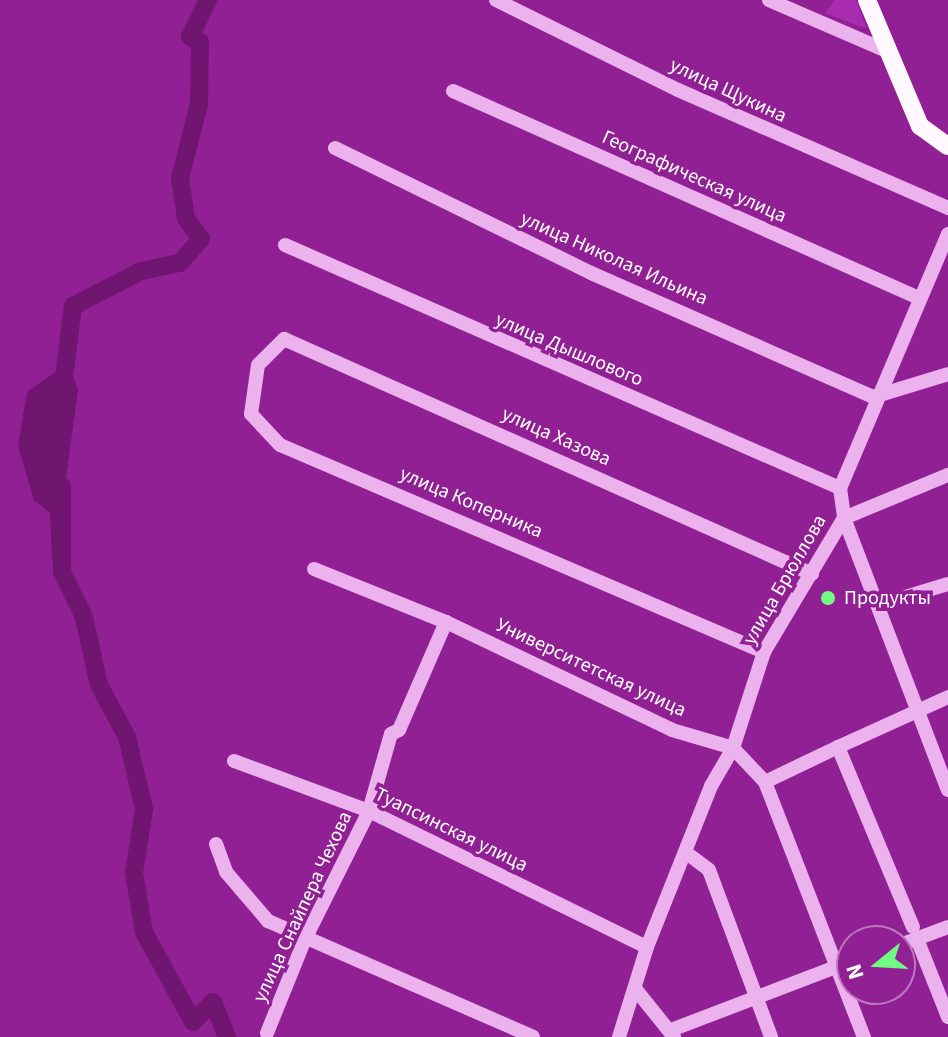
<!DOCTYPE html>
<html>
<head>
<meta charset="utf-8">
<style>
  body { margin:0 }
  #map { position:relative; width:948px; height:1037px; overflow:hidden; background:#902093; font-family:"Source Sans 3",sans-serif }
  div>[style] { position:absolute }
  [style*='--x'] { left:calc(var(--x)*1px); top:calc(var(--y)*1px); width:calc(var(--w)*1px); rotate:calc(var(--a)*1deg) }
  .green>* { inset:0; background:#a82cad }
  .water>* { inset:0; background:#701671 }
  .river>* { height:18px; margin:-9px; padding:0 9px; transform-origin:9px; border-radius:9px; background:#701671 }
  .minor>* { height:14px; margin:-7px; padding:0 7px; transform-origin:7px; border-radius:7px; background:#ebb2ee }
  .major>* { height:18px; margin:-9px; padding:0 9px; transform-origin:9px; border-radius:9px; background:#fff8ff }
  .dots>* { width:22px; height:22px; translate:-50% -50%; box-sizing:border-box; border:4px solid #902093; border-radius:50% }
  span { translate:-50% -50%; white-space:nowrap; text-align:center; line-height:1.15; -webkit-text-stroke:7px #902093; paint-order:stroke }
  .street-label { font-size:20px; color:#fff }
  .poi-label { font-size:20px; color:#fff }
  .left { translate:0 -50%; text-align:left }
  .north { position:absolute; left:836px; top:925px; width:80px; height:80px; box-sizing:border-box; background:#902093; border:2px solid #bc79be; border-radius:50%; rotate:252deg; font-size:22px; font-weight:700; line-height:32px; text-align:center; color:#fff }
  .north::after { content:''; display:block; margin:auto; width:28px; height:36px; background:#72fb83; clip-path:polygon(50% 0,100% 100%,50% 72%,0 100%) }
</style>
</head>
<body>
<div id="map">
  <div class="green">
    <i style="clip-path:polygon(835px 0,856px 0,867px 29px,825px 13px)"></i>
  </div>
  <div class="water">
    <i style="clip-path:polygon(61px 368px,72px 373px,78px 390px,61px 515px,62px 572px,52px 559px,50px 513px,34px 500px,18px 446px,27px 392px)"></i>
  </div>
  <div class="river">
    <i style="--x:62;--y:393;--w:88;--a:-82.8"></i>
    <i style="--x:73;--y:306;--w:76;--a:-27.2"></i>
    <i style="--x:141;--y:271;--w:40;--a:-12"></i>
    <i style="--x:180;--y:263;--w:32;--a:-49"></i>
    <i style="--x:201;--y:239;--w:26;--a:-126"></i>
    <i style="--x:186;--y:218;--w:40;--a:-98.5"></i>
    <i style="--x:180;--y:178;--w:76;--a:-75.6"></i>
    <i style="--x:199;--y:104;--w:62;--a:-89.1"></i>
    <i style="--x:200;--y:42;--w:11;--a:-153"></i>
    <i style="--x:190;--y:37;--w:41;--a:-64.1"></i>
    <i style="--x:62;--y:486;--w:86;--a:90"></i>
    <i style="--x:62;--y:572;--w:50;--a:63.9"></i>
    <i style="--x:84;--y:617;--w:70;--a:77.6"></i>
    <i style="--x:99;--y:685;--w:59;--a:61.7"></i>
    <i style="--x:127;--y:737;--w:74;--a:76.7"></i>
    <i style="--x:144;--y:809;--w:65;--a:98.9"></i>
    <i style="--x:134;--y:873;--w:60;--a:80.4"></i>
    <i style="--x:144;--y:932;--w:102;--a:61.4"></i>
    <i style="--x:193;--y:1022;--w:28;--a:-45"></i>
    <i style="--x:213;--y:1002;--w:38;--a:68"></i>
  </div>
  <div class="minor">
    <i style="--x:496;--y:0;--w:203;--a:26.3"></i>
    <i style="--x:678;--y:90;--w:295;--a:23.6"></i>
    <i style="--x:769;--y:0;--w:131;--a:23.4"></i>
    <i style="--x:453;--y:91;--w:510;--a:23.95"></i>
    <i style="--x:335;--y:148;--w:285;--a:26"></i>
    <i style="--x:591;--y:273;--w:308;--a:23.7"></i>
    <i style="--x:873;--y:397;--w:78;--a:-17"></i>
    <i style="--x:948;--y:234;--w:276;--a:113"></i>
    <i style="--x:840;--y:488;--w:30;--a:82"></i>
    <i style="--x:844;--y:518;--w:291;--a:69.1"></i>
    <i style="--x:285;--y:245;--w:606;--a:23.65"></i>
    <i style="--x:844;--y:518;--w:113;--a:-22.5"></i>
    <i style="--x:314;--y:569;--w:142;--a:21.9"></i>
    <i style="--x:446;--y:622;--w:250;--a:25.5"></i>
    <i style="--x:672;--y:730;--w:64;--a:16.4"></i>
    <i style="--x:733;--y:748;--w:47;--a:46.7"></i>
    <i style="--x:765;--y:782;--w:81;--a:-25.6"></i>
    <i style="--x:838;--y:747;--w:195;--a:67.4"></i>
    <i style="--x:879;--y:605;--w:72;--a:-16.9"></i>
    <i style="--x:764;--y:652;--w:526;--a:-156.84"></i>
    <i style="--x:280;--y:445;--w:42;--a:-133.1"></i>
    <i style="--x:251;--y:414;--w:49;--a:-81.9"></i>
    <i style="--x:258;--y:365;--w:37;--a:-45"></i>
    <i style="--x:284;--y:339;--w:578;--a:23.99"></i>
    <i style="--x:838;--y:747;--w:121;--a:-24.4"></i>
    <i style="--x:234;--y:761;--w:144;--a:20.3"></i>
    <i style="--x:369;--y:811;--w:309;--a:26.1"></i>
    <i style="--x:765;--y:782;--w:274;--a:68.8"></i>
    <i style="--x:216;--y:844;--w:30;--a:70"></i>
    <i style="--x:226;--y:872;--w:65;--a:49.4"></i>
    <i style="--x:268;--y:921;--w:289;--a:23.6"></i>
    <i style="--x:688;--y:854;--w:26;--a:37"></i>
    <i style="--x:709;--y:870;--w:178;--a:69.6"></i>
    <i style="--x:917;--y:939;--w:84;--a:68.3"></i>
    <i style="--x:900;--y:945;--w:51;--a:-20.6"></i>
    <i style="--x:637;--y:991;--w:59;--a:51.2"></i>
    <i style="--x:671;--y:1030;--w:194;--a:-20.9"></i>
    <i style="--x:267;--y:1033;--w:101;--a:-68"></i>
    <i style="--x:305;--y:939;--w:143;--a:-63.4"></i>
    <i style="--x:369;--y:811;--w:80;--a:-74.1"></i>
    <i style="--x:391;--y:734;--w:9;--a:-27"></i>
    <i style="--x:399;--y:730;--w:118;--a:-66.5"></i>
    <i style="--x:619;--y:1037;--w:94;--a:-72.7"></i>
    <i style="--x:647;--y:947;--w:173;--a:-68.3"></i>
    <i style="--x:711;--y:786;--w:44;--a:-59.9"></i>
    <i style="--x:733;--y:748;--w:101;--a:-72.1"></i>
    <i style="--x:764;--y:652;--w:156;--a:-59.2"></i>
  </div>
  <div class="major">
    <i style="--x:867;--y:0;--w:137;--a:67.2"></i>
    <i style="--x:920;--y:126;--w:34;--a:36"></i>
  </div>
  <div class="dots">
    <i style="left:828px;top:598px;background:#72fb83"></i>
  </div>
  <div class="street-label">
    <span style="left:728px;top:91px;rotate:25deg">улица Щукина</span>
    <span style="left:694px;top:177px;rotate:24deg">Географическая улица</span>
    <span style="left:614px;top:259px;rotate:24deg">улица Николая Ильина</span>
    <span style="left:569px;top:350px;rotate:23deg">улица Дышлового</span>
    <span style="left:556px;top:437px;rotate:24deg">улица Хазова</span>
    <span style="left:471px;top:503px;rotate:23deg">улица Коперника</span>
    <span style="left:785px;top:580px;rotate:-60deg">улица Брюллова</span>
    <span style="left:591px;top:668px;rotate:25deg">Университетская улица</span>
    <span style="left:451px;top:830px;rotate:26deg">Туапсинская улица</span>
    <span style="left:303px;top:907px;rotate:-65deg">улица Снайпера Чехова</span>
  </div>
  <div class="poi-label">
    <span class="left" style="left:844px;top:598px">Продукты</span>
  </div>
  <div class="north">N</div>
</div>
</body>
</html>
